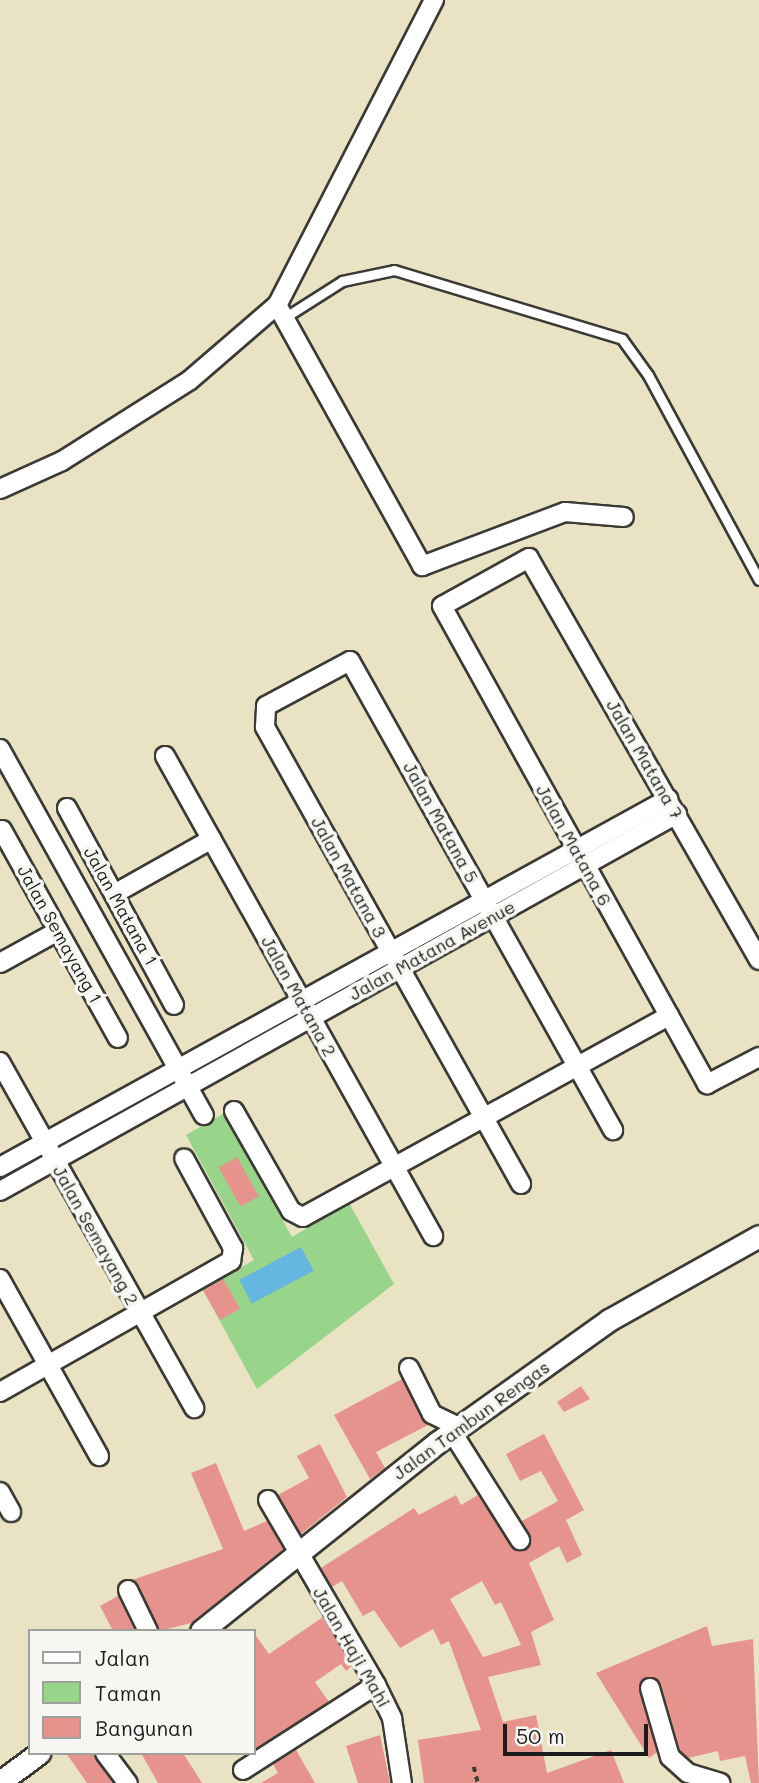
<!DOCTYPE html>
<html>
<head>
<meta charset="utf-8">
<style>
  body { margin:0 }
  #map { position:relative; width:759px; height:1783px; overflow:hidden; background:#e9e3c4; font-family:Mali,sans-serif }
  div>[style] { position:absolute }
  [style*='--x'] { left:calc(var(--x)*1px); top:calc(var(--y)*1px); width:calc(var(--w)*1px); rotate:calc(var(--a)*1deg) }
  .green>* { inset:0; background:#98d489 }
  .water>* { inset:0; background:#65b6e0; transform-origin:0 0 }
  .building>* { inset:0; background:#e6938d; transform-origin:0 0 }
  .path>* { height:3.5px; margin-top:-1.75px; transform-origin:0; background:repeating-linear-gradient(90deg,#3b3a35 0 5px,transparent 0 10px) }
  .roads { filter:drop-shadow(2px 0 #3b3a35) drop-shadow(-2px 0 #3b3a35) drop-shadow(0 2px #3b3a35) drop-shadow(0 -2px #3b3a35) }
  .service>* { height:9px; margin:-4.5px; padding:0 4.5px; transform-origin:4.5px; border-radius:4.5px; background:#fff }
  .minor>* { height:18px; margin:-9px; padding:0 9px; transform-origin:9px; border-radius:9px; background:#fff }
  .tertiary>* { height:21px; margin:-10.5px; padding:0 10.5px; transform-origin:10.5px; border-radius:10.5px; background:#fff }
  span { translate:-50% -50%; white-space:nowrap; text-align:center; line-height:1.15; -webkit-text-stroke:7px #f6f6f2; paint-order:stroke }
  .street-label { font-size:18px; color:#1c1c1c }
  .legend { position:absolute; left:28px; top:1629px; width:228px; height:126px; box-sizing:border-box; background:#f6f6f2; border:2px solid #9f9f9c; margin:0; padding:9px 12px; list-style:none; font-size:21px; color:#1c1c1c }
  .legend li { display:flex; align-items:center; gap:14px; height:35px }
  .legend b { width:35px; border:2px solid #9f9f9c }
  .scale { position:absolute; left:503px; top:1724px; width:145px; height:32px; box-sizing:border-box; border:4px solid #1c1c1c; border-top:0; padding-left:9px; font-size:21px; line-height:24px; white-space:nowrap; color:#1c1c1c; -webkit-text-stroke:5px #f6f6f2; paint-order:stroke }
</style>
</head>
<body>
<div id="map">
  <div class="green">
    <i style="clip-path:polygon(223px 1114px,292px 1237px,349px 1203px,394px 1284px,257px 1389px,203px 1290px,254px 1260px,186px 1135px)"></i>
  </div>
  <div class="water">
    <i style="left:301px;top:1247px;width:27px;height:70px;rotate:62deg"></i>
  </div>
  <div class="building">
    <i style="left:237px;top:1157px;width:45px;height:21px;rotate:61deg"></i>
    <i style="left:223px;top:1279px;width:34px;height:23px;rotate:60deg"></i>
    <i style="clip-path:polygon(402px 1379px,428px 1425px,376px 1452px,385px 1468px,370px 1479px,334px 1415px)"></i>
    <i style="clip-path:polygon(581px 1386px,590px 1399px,564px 1412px,557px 1402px)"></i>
    <i style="clip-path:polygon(evenodd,544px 1434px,584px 1510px,566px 1520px,582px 1555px,567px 1563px,559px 1546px,529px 1563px,554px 1620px,531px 1632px,541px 1665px,488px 1677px,503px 1722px,536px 1715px,547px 1773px,611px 1750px,624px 1783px,424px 1783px,418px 1740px,481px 1730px,449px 1641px,441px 1645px,433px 1629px,400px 1648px,374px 1610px,363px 1616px,342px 1581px,332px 1587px,321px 1568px,414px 1508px,419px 1515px,456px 1495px,461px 1505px,478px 1495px,511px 1547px,525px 1550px,531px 1539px,522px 1521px,558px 1501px,541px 1471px,520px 1481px,506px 1454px,544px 1434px,482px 1581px,495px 1605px,501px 1602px,521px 1645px,483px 1657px,450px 1599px,482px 1581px)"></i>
    <i style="clip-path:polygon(320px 1444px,347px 1497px,301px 1534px,278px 1495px,309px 1478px,297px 1456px)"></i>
    <i style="clip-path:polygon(216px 1463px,244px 1531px,267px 1521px,283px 1549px,191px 1623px,159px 1631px,132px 1580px,223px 1549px,191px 1473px)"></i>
    <i style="clip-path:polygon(118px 1596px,135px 1631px,113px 1631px,100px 1606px)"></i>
    <i style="clip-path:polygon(323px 1617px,352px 1666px,346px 1671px,341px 1664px,315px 1682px,329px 1702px,254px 1749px,254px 1633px,269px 1654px)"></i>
    <i style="clip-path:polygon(707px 1626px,712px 1646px,753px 1639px,759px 1783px,751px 1783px,745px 1756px,720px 1761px,718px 1751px,688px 1758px,680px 1751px,661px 1685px,652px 1677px,639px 1686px,657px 1752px,649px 1758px,596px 1673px)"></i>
    <i style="clip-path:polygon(380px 1735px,390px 1783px,358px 1783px,346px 1746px)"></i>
    <i style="clip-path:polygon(296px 1750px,315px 1783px,261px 1783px,278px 1773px,273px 1764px)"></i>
    <i style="clip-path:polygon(66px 1753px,94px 1753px,114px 1783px,87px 1783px)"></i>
    <i style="clip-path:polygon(141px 1753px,183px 1753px,202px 1783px,158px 1783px)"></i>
  </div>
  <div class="path">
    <i style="--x:474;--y:1767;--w:16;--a:76"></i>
  </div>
  <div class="roads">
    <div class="service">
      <i style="--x:284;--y:318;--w:69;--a:-32.5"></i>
      <i style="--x:342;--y:281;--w:53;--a:-11.9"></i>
      <i style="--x:394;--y:270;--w:238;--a:16.8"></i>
      <i style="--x:622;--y:339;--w:44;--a:54.2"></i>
      <i style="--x:648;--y:375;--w:233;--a:61.6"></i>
    </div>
    <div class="minor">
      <i style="--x:434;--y:0;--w:343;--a:117.2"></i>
      <i style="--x:277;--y:305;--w:299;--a:60.9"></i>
      <i style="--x:422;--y:566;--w:153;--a:-20.7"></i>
      <i style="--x:565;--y:512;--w:59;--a:4.8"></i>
      <i style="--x:0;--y:489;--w:68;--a:-24.3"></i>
      <i style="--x:62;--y:461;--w:151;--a:-32.3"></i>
      <i style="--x:190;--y:380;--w:115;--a:-40.8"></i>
      <i style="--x:0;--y:749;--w:419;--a:60.9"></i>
      <i style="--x:165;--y:756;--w:550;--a:60.82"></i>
      <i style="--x:67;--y:808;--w:224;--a:61.5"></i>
      <i style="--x:2;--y:830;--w:238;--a:60.9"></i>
      <i style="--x:114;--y:894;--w:112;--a:-29.3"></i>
      <i style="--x:759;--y:960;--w:463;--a:-119.8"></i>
      <i style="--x:529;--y:558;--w:99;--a:151.1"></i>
      <i style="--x:442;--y:606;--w:547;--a:61"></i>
      <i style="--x:707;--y:1084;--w:59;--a:-27.4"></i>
      <i style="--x:0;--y:963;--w:66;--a:-28.9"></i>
      <i style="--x:0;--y:1062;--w:397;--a:60.7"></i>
      <i style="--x:234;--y:1111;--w:115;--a:60.3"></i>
      <i style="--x:291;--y:1211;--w:13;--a:27"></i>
      <i style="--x:303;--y:1217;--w:418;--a:-28.8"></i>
      <i style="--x:0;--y:1167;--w:763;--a:-28.85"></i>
      <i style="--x:521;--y:1184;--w:524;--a:-119.26"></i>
      <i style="--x:265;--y:727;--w:21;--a:-87"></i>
      <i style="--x:266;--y:706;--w:95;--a:-28.2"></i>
      <i style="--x:350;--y:661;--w:538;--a:60.72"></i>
      <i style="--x:0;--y:1191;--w:775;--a:-29.11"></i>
      <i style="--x:0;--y:1279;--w:203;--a:60.8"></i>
      <i style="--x:409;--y:1368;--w:51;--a:63.4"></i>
      <i style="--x:432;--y:1414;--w:30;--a:26"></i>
      <i style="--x:0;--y:1392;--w:266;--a:-29.6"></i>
      <i style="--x:231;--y:1261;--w:13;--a:-81"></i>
      <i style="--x:233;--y:1248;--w:102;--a:-118.6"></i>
      <i style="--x:452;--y:1432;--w:128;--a:57.8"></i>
      <i style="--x:0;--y:1492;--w:23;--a:61"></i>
      <i style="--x:268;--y:1500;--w:214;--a:59.7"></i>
      <i style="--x:376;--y:1685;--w:37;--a:64"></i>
      <i style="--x:392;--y:1718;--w:66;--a:81.3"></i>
      <i style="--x:128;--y:1590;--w:46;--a:64"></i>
      <i style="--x:650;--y:1688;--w:72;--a:73.8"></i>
      <i style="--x:670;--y:1757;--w:24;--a:42"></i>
      <i style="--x:688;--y:1773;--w:34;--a:17"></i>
      <i style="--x:105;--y:1753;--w:38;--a:53"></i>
      <i style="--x:243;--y:1770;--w:158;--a:-32.6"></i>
    </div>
    <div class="tertiary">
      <i style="--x:201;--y:1631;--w:303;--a:-38.6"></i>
      <i style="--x:438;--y:1442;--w:210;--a:-35.5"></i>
      <i style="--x:609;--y:1320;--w:172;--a:-29.2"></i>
      <i style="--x:0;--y:1782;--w:49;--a:-36.6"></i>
    </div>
  </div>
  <div class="street-label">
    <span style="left:645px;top:759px;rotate:60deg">Jalan Matana 7</span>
    <span style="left:441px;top:822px;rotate:61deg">Jalan Matana 5</span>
    <span style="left:574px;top:845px;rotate:61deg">Jalan Matana 6</span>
    <span style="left:349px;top:877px;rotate:61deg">Jalan Matana 3</span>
    <span style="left:121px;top:906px;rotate:61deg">Jalan Matana 1</span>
    <span style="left:60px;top:934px;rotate:61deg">Jalan Semayang 1</span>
    <span style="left:432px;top:950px;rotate:-29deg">Jalan Matana Avenue</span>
    <span style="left:299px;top:996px;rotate:61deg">Jalan Matana 2</span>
    <span style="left:96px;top:1235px;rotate:61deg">Jalan Semayang 2</span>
    <span style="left:471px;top:1420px;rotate:-36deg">Jalan Tambun Rengas</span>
    <span style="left:352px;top:1647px;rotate:60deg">Jalan Haji Mahi</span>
  </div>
  <ul class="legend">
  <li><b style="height:9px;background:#fff"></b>Jalan</li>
  <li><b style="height:19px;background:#98d489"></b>Taman</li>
  <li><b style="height:19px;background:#e6938d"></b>Bangunan</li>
  </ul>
  <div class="scale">50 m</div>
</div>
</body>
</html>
